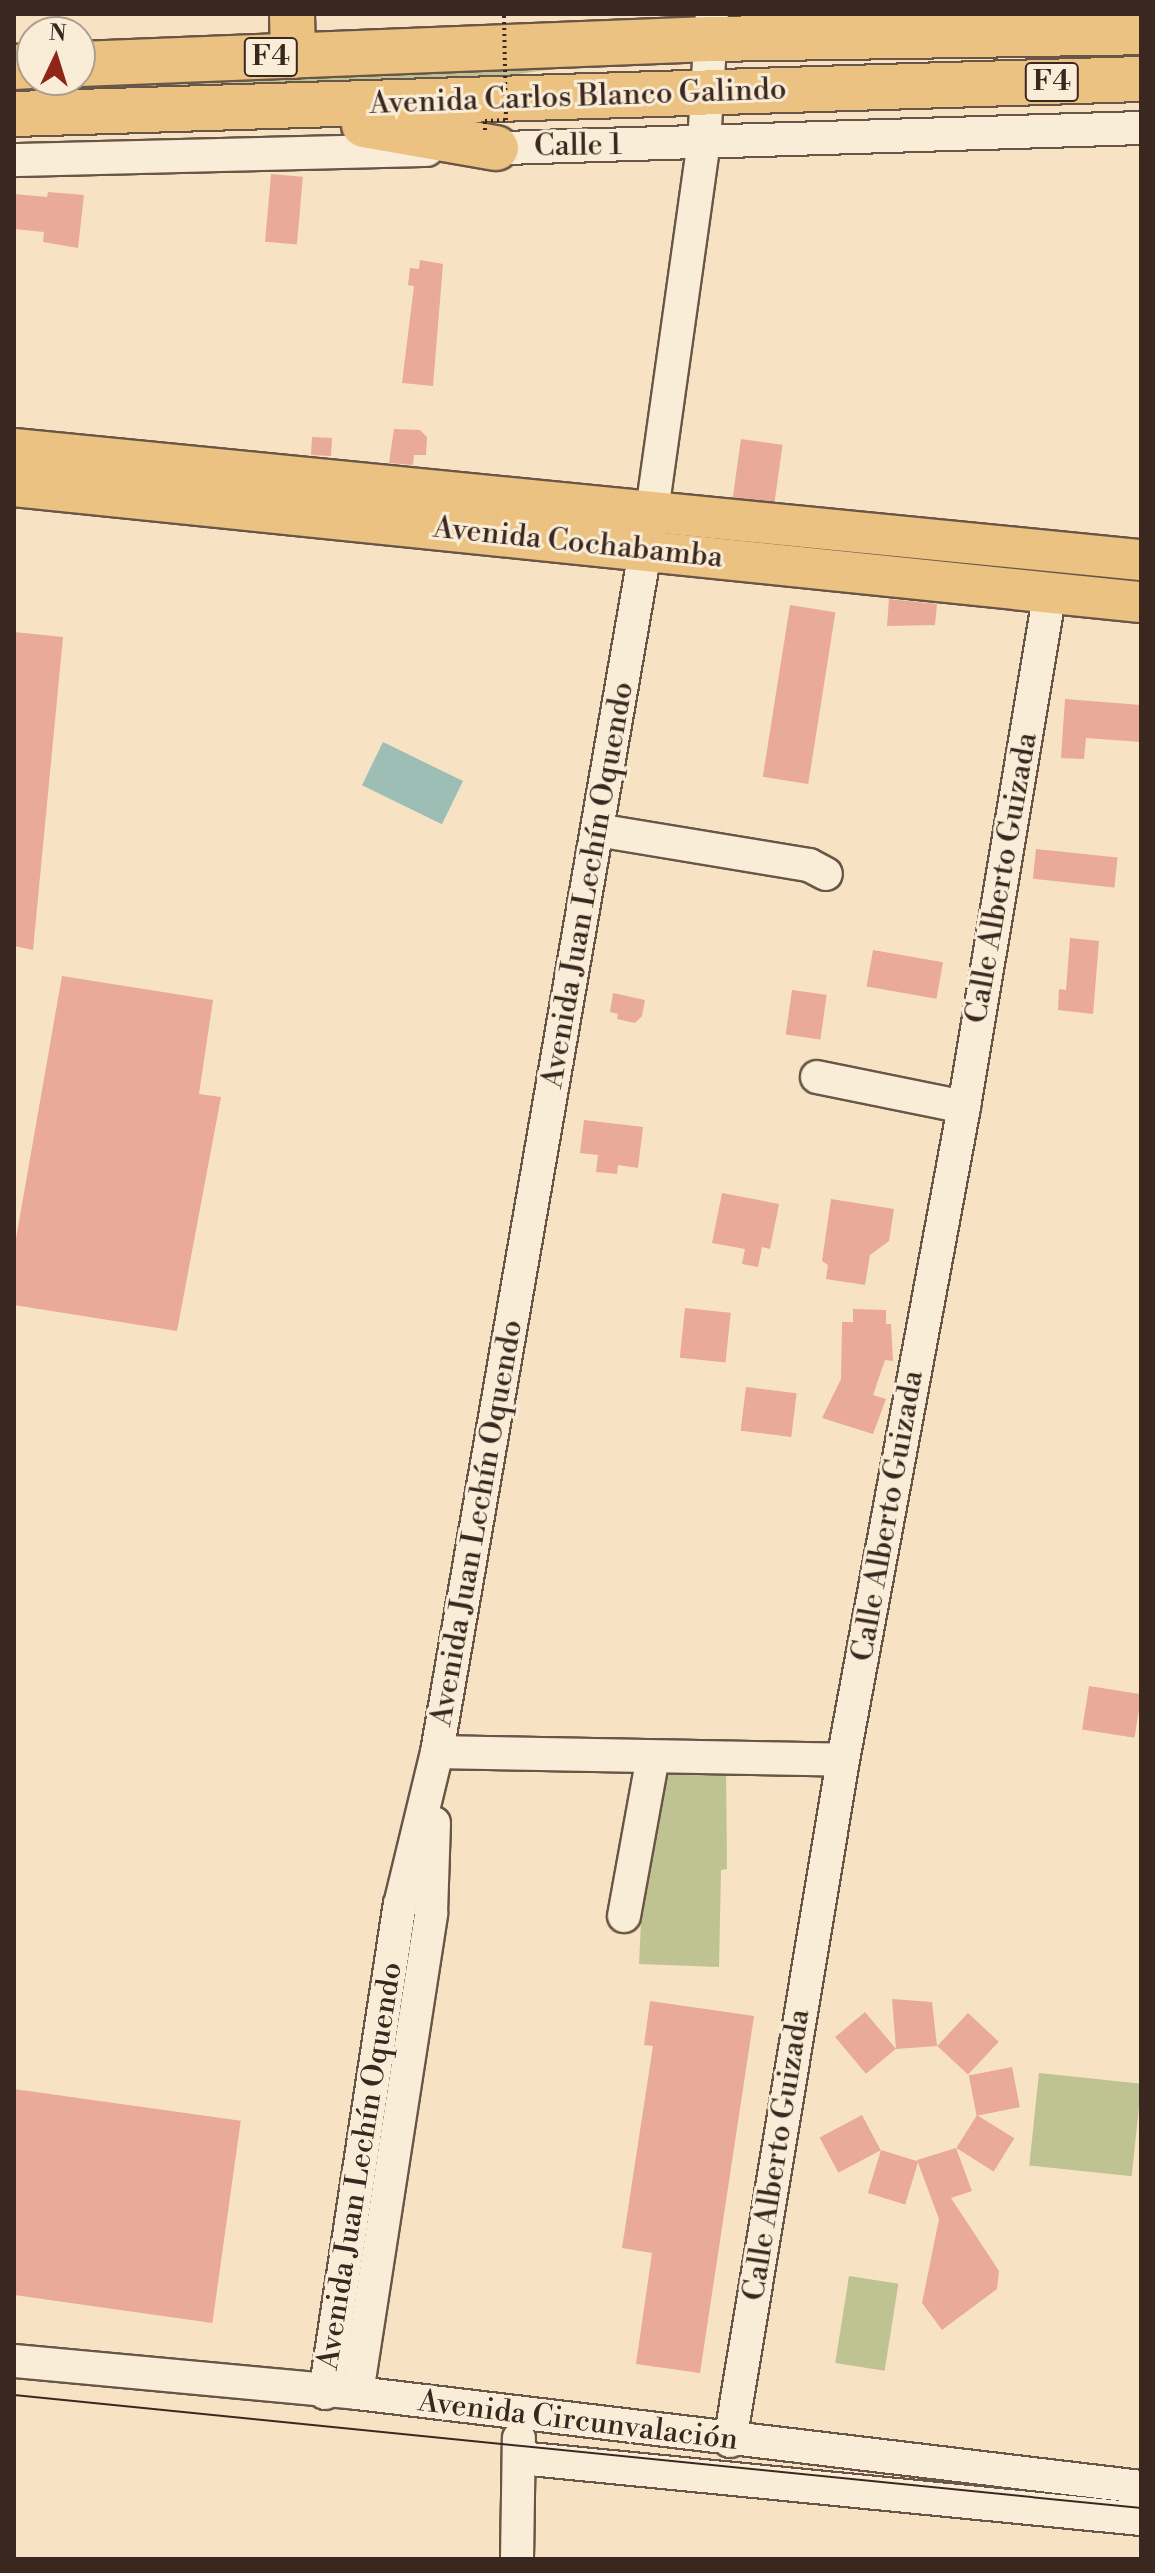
<!DOCTYPE html>
<html>
<head>
<meta charset="utf-8">
<style>
  body { margin:0 }
  #map { position:relative; width:1155px; height:2573px; overflow:hidden; background:#f7e3c3; font-family:"Libre Bodoni",serif }
  div>[style] { position:absolute }
  [style*='--x'] { left:calc(var(--x)*1px); top:calc(var(--y)*1px); width:calc(var(--w)*1px); rotate:calc(var(--a)*1deg) }
  .green>* { inset:0; background:#bfc392; transform-origin:0 0 }
  .water>* { inset:0; background:#9dbeb4; transform-origin:0 0 }
  .building>* { inset:0; background:#e9aa98; transform-origin:0 0 }
  .roads { filter:drop-shadow(2px 0 #695648) drop-shadow(-2px 0 #695648) drop-shadow(0 2px #695648) drop-shadow(0 -2px #695648) }
  .minor>* { height:32px; margin:-16px; padding:0 16px; transform-origin:16px; border-radius:16px; background:#faedd8 }
  .major>* { height:40px; margin:-20px; padding:0 20px; transform-origin:20px; border-radius:20px; background:#ecc282 }
  .highway>* { height:44px; margin:-22px; padding:0 22px; transform-origin:22px; border-radius:22px; background:#ecc282 }
  .tram>* { height:2px; margin:-1px; padding:0 1px; transform-origin:1px; border-radius:1px; background:#3a271f }
  .path-bridge>* { height:4px; margin-top:-2px; transform-origin:0; background:repeating-linear-gradient(90deg,#3a271f 0 2px,transparent 0 6px) }
  span { translate:-50% -50%; white-space:nowrap; text-align:center; line-height:1.15; -webkit-text-stroke:6px #faedd8; paint-order:stroke }
  .shield-label span { padding:2px 6px; background:#faedd8; border:2px solid; border-radius:6px; -webkit-text-stroke-width:0 }
  .shield-label { font-size:28px; color:#3a271f; font-weight:700 }
  .street-label { font-size:30px; color:#3a271f }
  .frame { position:absolute; inset:0; border:16px solid #3a271f; pointer-events:none }
  .north { position:absolute; left:16px; top:16px; width:80px; height:80px; box-sizing:border-box; background:#faedd8; border:2px solid #ad9e8e; border-radius:50%; rotate:4deg; font-size:22px; font-weight:700; line-height:32px; text-align:center; color:#3a271f }
  .north::after { content:''; display:block; margin:auto; width:28px; height:36px; background:#8f2418; clip-path:polygon(50% 0,100% 100%,50% 72%,0 100%) }
</style>
</head>
<body>
<div id="map">
  <div class="green">
    <i style="clip-path:polygon(497px 67px,546px 70px,497px 77px,14px 93px,14px 84px)"></i>
    <i style="clip-path:polygon(726px 1765px,727px 1869px,721px 1870px,719px 1967px,639px 1964px,644px 1858px,668px 1766px)"></i>
    <i style="left:1039px;top:2073px;width:103px;height:93px;rotate:6deg"></i>
    <i style="left:849px;top:2276px;width:50px;height:88px;rotate:9deg"></i>
  </div>
  <div class="water">
    <i style="left:383px;top:742px;width:89px;height:48px;rotate:26deg"></i>
  </div>
  <div class="building">
    <i style="left:271px;top:174px;width:32px;height:68px;rotate:5deg"></i>
    <i style="clip-path:polygon(48px 192px,84px 195px,78px 248px,43px 242px,44px 232px,14px 229px,14px 194px,47px 197px)"></i>
    <i style="clip-path:polygon(420px 260px,443px 264px,433px 386px,402px 383px,414px 286px,408px 285px,410px 268px,419px 269px)"></i>
    <i style="clip-path:polygon(394px 429px,420px 430px,427px 437px,426px 455px,414px 455px,413px 465px,389px 463px)"></i>
    <i style="left:312px;top:437px;width:20px;height:18px;rotate:3deg"></i>
    <i style="left:741px;top:439px;width:42px;height:59px;rotate:8deg"></i>
    <i style="clip-path:polygon(889px 599px,937px 604px,935px 625px,887px 626px)"></i>
    <i style="left:790px;top:605px;width:46px;height:174px;rotate:9deg"></i>
    <i style="clip-path:polygon(14px 632px,63px 637px,33px 950px,14px 946px)"></i>
    <i style="clip-path:polygon(1065px 699px,1141px 705px,1141px 742px,1086px 738px,1084px 759px,1061px 758px)"></i>
    <i style="left:1036px;top:849px;width:82px;height:30px;rotate:6deg"></i>
    <i style="clip-path:polygon(1070px 938px,1099px 941px,1093px 1014px,1058px 1010px,1059px 989px,1066px 990px)"></i>
    <i style="left:873px;top:950px;width:71px;height:37px;rotate:10deg"></i>
    <i style="clip-path:polygon(62px 976px,213px 1000px,199px 1094px,221px 1097px,177px 1331px,14px 1305px,14px 1250px)"></i>
    <i style="left:792px;top:990px;width:35px;height:45px;rotate:8deg"></i>
    <i style="clip-path:polygon(613px 993px,645px 1000px,642px 1016px,635px 1023px,617px 1019px,618px 1014px,610px 1012px)"></i>
    <i style="clip-path:polygon(584px 1120px,643px 1127px,638px 1168px,618px 1165px,617px 1174px,596px 1172px,598px 1155px,580px 1153px)"></i>
    <i style="clip-path:polygon(722px 1193px,779px 1204px,770px 1249px,762px 1247px,758px 1267px,742px 1264px,745px 1249px,712px 1243px)"></i>
    <i style="clip-path:polygon(831px 1199px,894px 1209px,889px 1241px,870px 1255px,865px 1285px,826px 1279px,828px 1265px,822px 1261px)"></i>
    <i style="left:685px;top:1308px;width:46px;height:50px;rotate:6deg"></i>
    <i style="clip-path:polygon(853px 1309px,886px 1310px,886px 1324px,891px 1324px,893px 1361px,885px 1360px,873px 1395px,886px 1399px,873px 1434px,822px 1418px,841px 1379px,842px 1322px,853px 1322px)"></i>
    <i style="left:746px;top:1387px;width:51px;height:44px;rotate:7deg"></i>
    <i style="left:1089px;top:1686px;width:53px;height:44px;rotate:9deg"></i>
    <i style="clip-path:polygon(892px 1999px,932px 2002px,937px 2046px,896px 2049px)"></i>
    <i style="clip-path:polygon(650px 2001px,754px 2016px,700px 2373px,636px 2364px,652px 2253px,622px 2248px,653px 2046px,644px 2045px)"></i>
    <i style="left:865px;top:2012px;width:48px;height:39px;rotate:50deg"></i>
    <i style="left:968px;top:2013px;width:42px;height:45px;rotate:43deg"></i>
    <i style="left:1012px;top:2067px;width:41px;height:44px;rotate:79deg"></i>
    <i style="left:14px;top:2089px;width:229px;height:204px;rotate:8deg"></i>
    <i style="left:862px;top:2115px;width:40px;height:48px;rotate:62deg"></i>
    <i style="left:977px;top:2115px;width:44px;height:39px;rotate:32deg"></i>
    <i style="clip-path:polygon(956px 2148px,972px 2191px,951px 2198px,999px 2271px,997px 2289px,942px 2330px,922px 2303px,939px 2219px,917px 2160px)"></i>
    <i style="left:881px;top:2150px;width:39px;height:45px;rotate:17deg"></i>
  </div>
  <div class="roads">
    <div class="minor">
      <i style="--x:473;--y:149;--w:668;--a:-1.8"></i>
      <i style="--x:14;--y:160;--w:413;--a:-1.4"></i>
      <i style="--x:597;--y:830;--w:215;--a:9.4"></i>
      <i style="--x:809;--y:865;--w:19;--a:28"></i>
      <i style="--x:817;--y:1077;--w:150;--a:11.5"></i>
      <i style="--x:437;--y:1752;--w:406;--a:1.1"></i>
      <i style="--x:624;--y:1916;--w:162;--a:-79.7"></i>
      <i style="--x:14;--y:2361;--w:344;--a:5.3"></i>
      <i style="--x:357;--y:2393;--w:790;--a:6.84"></i>
      <i style="--x:325;--y:2393;--w:494;--a:-81.3"></i>
      <i style="--x:400;--y:1905;--w:157;--a:-76.4"></i>
      <i style="--x:437;--y:1752;--w:1259;--a:-80.17"></i>
      <i style="--x:652;--y:511;--w:372;--a:-82"></i>
      <i style="--x:704;--y:143;--w:129;--a:-86.5"></i>
      <i style="--x:357;--y:2393;--w:486;--a:-81.2"></i>
      <i style="--x:431;--y:1913;--w:90;--a:-88.1"></i>
      <i style="--x:730;--y:2441;--w:690;--a:-80.58"></i>
      <i style="--x:843;--y:1760;--w:664;--a:-79.5"></i>
      <i style="--x:964;--y:1107;--w:522;--a:-80.52"></i>
      <i style="--x:520;--y:2458;--w:624;--a:5.61"></i>
      <i style="--x:517;--y:2559;--w:121;--a:-89.1"></i>
    </div>
    <div class="major">
      <i style="--x:14;--y:449;--w:1132;--a:5.63"></i>
      <i style="--x:14;--y:486;--w:1133;--a:5.88"></i>
    </div>
    <div class="highway">
      <i style="--x:292;--y:14;--w:42;--a:88.6"></i>
      <i style="--x:80;--y:64;--w:630;--a:-2.27"></i>
      <i style="--x:710;--y:39;--w:431;--a:-0.9"></i>
      <i style="--x:14;--y:67;--w:18;--a:-3"></i>
      <i style="--x:14;--y:114;--w:1128;--a:-1.78"></i>
      <i style="--x:364;--y:125;--w:134;--a:9.9"></i>
    </div>
  </div>
  <div class="tram">
    <i style="--x:14;--y:2395;--w:1133;--a:5.73"></i>
  </div>
  <div class="path-bridge">
    <i style="--x:485;--y:130;--w:9;--a:-90"></i>
    <i style="--x:485;--y:121;--w:21;--a:-3"></i>
    <i style="--x:506;--y:120;--w:104;--a:-91.1"></i>
  </div>
  <div class="shield-label">
    <span style="left:271px;top:57px">F4</span>
    <span style="left:1052px;top:82px">F4</span>
  </div>
  <div class="street-label">
    <span style="left:578px;top:97px;rotate:-2deg">Avenida Carlos Blanco Galindo</span>
    <span style="left:578px;top:146px;rotate:-1deg">Calle 1</span>
    <span style="left:578px;top:543px;rotate:6deg">Avenida Cochabamba</span>
    <span style="left:1002px;top:878px;rotate:-80deg">Calle Alberto Guizada</span>
    <span style="left:588px;top:885px;rotate:-80deg">Avenida Juan Lechín Oquendo</span>
    <span style="left:888px;top:1516px;rotate:-80deg">Calle Alberto Guizada</span>
    <span style="left:477px;top:1523px;rotate:-80deg">Avenida Juan Lechín Oquendo</span>
    <span style="left:777px;top:2155px;rotate:-81deg">Calle Alberto Guizada</span>
    <span style="left:360px;top:2166px;rotate:-81deg">Avenida Juan Lechín Oquendo</span>
    <span style="left:578px;top:2421px;rotate:7deg">Avenida Circunvalación</span>
  </div>
  <div class="frame"></div>
  <div class="north">N</div>
</div>
</body>
</html>
